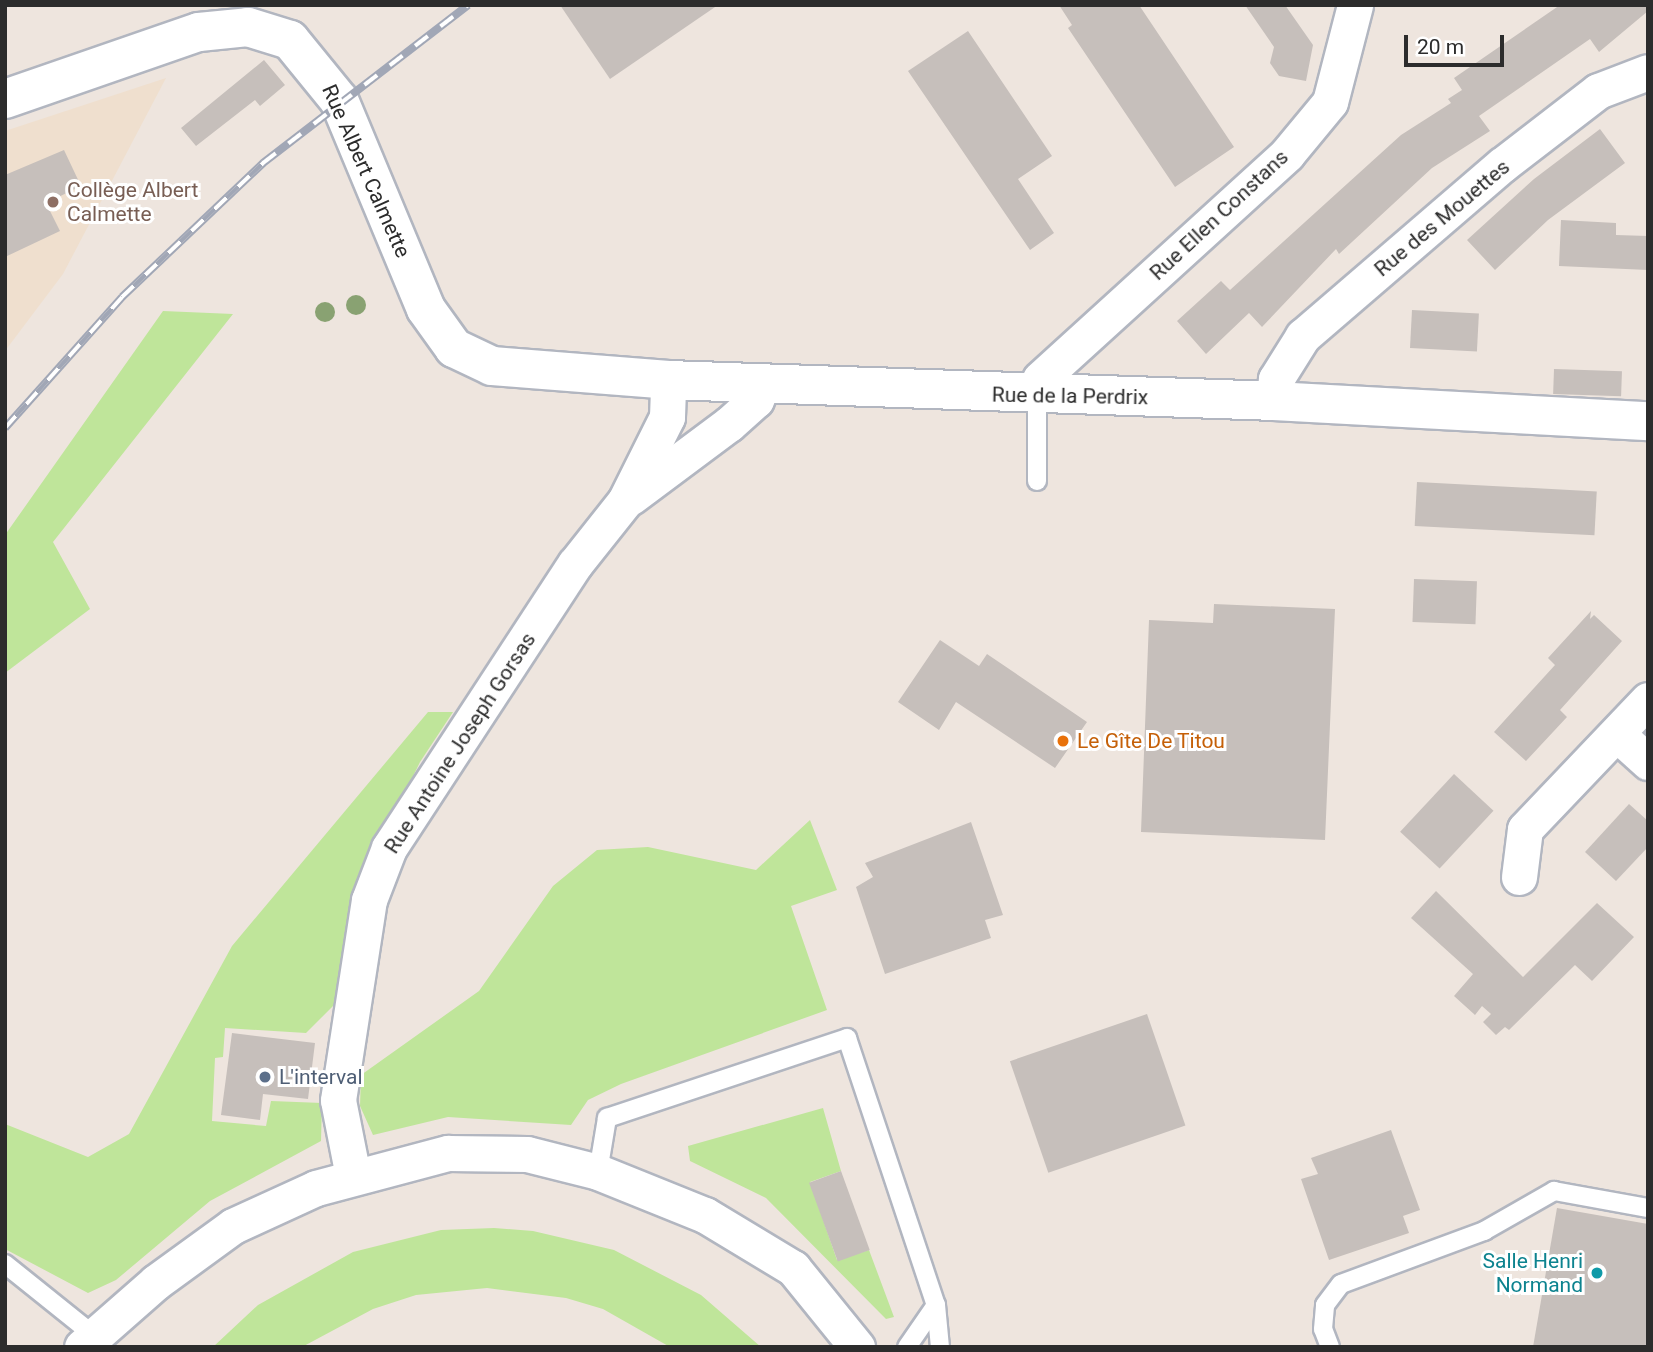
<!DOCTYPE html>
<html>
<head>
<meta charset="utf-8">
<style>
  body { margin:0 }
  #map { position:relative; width:1653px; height:1352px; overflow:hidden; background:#eee5de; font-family:Roboto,sans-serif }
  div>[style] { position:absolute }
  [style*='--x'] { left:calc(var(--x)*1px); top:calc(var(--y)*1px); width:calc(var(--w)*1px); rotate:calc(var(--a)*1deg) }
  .education>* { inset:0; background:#efdfce }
  .green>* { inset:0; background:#bfe59a }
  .building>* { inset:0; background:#c6bfbb; transform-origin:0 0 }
  .roads { filter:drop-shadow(2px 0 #b2b6c0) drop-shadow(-2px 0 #b2b6c0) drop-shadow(0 2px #b2b6c0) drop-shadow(0 -2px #b2b6c0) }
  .service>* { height:18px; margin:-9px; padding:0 9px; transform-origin:9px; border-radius:9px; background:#fff }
  .minor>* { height:35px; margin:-17.5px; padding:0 17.5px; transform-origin:17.5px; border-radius:17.5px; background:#fff }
  .tertiary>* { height:38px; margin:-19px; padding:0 19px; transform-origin:19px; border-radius:19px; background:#fff }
  .rail>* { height:8px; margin-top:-4px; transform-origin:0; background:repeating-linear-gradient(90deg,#fff 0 16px,#a1a7b6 0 32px); box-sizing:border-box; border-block:2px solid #a1a7b6 }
  .trees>* { width:20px; height:20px; margin:-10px; border-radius:50%; background:#89a272 }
  .dots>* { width:19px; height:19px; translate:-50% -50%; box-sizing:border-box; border:4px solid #fff; border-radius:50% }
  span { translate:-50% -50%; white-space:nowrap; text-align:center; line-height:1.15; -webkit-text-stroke:6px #fff; paint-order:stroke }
  .street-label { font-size:21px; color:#2c2c2c }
  .education-label { font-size:21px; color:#785e54 }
  .left { translate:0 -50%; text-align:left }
  .food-label { font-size:21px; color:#c56008 }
  .service-label { font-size:21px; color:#4e5e75 }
  .culture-label { font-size:21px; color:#0d838f }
  .right { translate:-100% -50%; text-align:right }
  .frame { position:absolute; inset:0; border:7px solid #2c2c2c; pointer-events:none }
  .scale { position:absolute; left:1404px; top:35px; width:100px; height:32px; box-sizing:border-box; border:4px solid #2c2c2c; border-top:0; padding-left:9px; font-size:21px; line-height:24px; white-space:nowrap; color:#2c2c2c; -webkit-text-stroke:5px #fff; paint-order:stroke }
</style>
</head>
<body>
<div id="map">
  <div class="education">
    <i style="clip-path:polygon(166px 78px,63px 274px,5px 351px,5px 131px)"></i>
  </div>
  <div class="green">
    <i style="clip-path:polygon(163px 311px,233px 314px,53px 542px,90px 609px,5px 673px,5px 535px)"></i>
    <i style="clip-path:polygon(428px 712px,453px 712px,420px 762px,355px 895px,335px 1004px,306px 1033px,225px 1028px,223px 1057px,215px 1058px,212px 1121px,266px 1126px,271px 1101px,322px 1103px,321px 1141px,210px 1201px,116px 1280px,88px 1293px,5px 1249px,5px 1124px,88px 1157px,129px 1134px,232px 946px)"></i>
    <i style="clip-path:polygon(810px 820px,837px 890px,791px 906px,827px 1010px,621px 1084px,588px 1100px,571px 1125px,448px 1117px,373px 1135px,360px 1106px,361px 1075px,479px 991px,553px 886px,597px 850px,648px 847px,756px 870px)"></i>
    <i style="clip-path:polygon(823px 1108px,841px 1171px,810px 1182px,837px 1260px,869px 1250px,894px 1317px,886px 1319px,766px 1198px,690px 1161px,688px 1146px)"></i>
    <i style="clip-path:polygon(494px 1228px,533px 1231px,614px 1250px,701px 1295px,761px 1347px,670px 1347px,603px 1309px,566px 1298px,487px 1288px,416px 1295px,373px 1309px,302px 1347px,213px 1347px,258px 1305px,353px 1252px,441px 1230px)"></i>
  </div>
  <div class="building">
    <i style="clip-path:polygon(560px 5px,718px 5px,610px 79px)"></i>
    <i style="clip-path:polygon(1059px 5px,1139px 5px,1234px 147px,1175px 187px,1068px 28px,1072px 25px)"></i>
    <i style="clip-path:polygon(1245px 5px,1285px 5px,1313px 45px,1306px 81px,1279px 76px,1270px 63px,1274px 47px)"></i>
    <i style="clip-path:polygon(1560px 5px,1648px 5px,1648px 11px,1599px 52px,1590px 39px,1479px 116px,1490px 131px,1432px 168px,1339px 254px,1336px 249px,1262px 327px,1249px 313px,1206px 354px,1177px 321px,1221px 281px,1230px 290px,1401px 135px,1451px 103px,1448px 99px,1462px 90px,1454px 78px)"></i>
    <i style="clip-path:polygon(968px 31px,1052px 156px,1018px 179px,1054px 233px,1030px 250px,908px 71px)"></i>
    <i style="clip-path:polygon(264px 60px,285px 85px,260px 106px,255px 100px,196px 146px,181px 128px)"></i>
    <i style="clip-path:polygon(1600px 129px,1625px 163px,1548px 220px,1495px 270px,1467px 240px,1534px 179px)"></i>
    <i style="clip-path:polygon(64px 150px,81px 186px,46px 203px,60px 231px,5px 257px,5px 175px)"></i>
    <i style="clip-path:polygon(1561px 220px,1616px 223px,1616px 235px,1648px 236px,1648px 270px,1559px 266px)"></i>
    <i style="left:1412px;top:310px;width:67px;height:38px;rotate:3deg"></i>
    <i style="left:1554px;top:369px;width:68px;height:25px;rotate:2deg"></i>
    <i style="left:1417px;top:482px;width:180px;height:44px;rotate:3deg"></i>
    <i style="left:1414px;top:579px;width:63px;height:43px;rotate:2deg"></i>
    <i style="clip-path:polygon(1214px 604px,1335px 609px,1325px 840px,1141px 832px,1149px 620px,1213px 623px)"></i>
    <i style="clip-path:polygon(1591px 611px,1590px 619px,1594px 615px,1622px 641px,1560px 710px,1567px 717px,1526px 761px,1494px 732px,1555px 665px,1548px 658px)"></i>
    <i style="clip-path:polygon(940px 640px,979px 666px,987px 654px,1087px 722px,1055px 768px,956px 702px,939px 730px,898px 702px)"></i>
    <i style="left:1454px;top:774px;width:54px;height:79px;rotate:43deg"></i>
    <i style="clip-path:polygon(1629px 804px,1648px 821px,1648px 847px,1616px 881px,1585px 852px)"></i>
    <i style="clip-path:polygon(971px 822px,1003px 915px,985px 920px,991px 938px,885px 974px,856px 887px,873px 877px,865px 863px)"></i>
    <i style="clip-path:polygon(1436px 891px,1523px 977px,1597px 903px,1634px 937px,1592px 981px,1575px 965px,1509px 1030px,1505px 1027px,1496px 1035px,1483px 1022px,1491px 1014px,1482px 1006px,1475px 1015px,1454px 996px,1473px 974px,1411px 918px)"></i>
    <i style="left:1147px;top:1014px;width:118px;height:145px;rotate:71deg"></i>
    <i style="clip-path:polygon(232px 1033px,315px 1043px,308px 1099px,263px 1094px,260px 1120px,221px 1115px)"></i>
    <i style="clip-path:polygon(1391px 1130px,1420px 1210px,1403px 1216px,1409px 1233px,1329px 1260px,1301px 1179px,1318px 1174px,1311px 1158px)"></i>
    <i style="left:841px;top:1171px;width:84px;height:34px;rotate:70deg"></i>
    <i style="clip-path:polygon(1557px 1208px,1648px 1224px,1648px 1347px,1533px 1347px)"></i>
  </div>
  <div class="roads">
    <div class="service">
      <i style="--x:1037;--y:481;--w:86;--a:-90"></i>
      <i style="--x:598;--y:1172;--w:55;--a:-80.5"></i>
      <i style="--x:607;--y:1118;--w:253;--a:-18.4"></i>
      <i style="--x:847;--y:1038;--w:281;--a:71.6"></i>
      <i style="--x:936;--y:1305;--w:42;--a:84.6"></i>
      <i style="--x:5;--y:1264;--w:115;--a:38.7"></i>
      <i style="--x:907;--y:1347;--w:51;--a:-55.4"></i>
      <i style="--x:1330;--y:1347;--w:19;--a:-111"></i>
      <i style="--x:1323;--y:1329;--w:24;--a:-85"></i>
      <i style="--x:1325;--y:1305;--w:26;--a:-53"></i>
      <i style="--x:1341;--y:1284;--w:153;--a:-20.3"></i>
      <i style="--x:1484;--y:1231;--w:81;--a:-29.7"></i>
      <i style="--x:1554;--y:1191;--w:96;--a:10.3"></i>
    </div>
    <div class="minor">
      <i style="--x:1037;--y:395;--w:16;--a:-79"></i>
      <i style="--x:1040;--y:379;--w:334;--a:-42.3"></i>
      <i style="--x:1287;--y:154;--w:67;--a:-50.4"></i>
      <i style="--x:1330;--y:102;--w:100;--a:-75.5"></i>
      <i style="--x:1274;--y:401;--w:22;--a:-85"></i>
      <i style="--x:1276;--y:379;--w:51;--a:-57.9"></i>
      <i style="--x:1303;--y:336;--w:262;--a:-40.7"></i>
      <i style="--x:1502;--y:165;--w:121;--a:-37.6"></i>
      <i style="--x:1598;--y:91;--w:53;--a:-20.8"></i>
      <i style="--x:631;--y:497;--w:122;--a:-36.7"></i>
      <i style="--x:729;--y:424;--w:36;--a:-42"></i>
      <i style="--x:756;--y:400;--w:18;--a:-68"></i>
      <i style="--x:1617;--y:734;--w:42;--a:42.1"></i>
      <i style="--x:1519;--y:877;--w:48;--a:-82.9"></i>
      <i style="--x:1525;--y:829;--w:178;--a:-46.4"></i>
      <i style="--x:353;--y:1176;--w:77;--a:-101.2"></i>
      <i style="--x:338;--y:1100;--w:202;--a:-81.2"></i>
      <i style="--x:369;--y:900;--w:56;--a:-69"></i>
      <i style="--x:389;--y:848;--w:339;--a:-56.8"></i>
      <i style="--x:575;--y:564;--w:80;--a:-51.6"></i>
      <i style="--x:625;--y:501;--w:94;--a:-63.4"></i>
      <i style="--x:667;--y:417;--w:37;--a:-88"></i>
      <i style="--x:82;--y:1347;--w:98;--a:-41.3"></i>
      <i style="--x:156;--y:1282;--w:95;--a:-36"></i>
      <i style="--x:233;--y:1226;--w:91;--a:-24.6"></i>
      <i style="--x:316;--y:1188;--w:137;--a:-14.9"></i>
      <i style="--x:448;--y:1153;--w:79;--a:0.7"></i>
      <i style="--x:527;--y:1154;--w:73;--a:14.2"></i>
      <i style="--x:598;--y:1172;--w:115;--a:21.9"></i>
      <i style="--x:705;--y:1215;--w:103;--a:31.1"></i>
      <i style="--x:793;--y:1268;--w:102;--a:51"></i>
    </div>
    <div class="tertiary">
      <i style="--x:5;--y:99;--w:205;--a:-19.1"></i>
      <i style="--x:199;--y:32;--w:49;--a:-5.8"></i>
      <i style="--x:248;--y:27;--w:44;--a:17.2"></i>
      <i style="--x:290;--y:40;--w:77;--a:50.8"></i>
      <i style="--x:339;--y:100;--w:226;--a:67.4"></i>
      <i style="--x:426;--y:309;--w:48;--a:54.3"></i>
      <i style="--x:454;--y:348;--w:42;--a:25.3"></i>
      <i style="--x:492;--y:366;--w:177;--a:4.5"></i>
      <i style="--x:668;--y:380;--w:606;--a:1.98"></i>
      <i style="--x:1274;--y:401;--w:375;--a:3.1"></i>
    </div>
  </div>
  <div class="rail">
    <i style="--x:5;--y:428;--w:176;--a:-48.2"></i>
    <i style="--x:122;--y:297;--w:195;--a:-43.5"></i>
    <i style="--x:263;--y:163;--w:259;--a:-37.6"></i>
  </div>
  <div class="trees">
    <i style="left:356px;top:305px"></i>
    <i style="left:325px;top:312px"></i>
  </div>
  <div class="dots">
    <i style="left:53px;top:202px;background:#8d6e63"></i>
    <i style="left:1063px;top:741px;background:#e8710a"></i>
    <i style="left:265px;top:1077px;background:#5c6f8a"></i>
    <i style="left:1597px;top:1273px;background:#0f9aa8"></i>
  </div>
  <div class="street-label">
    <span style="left:366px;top:171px;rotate:66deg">Rue Albert Calmette</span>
    <span style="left:1219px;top:215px;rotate:-43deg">Rue Ellen Constans</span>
    <span style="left:1442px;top:218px;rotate:-40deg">Rue des Mouettes</span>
    <span style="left:1070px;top:396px;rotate:1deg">Rue de la Perdrix</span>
    <span style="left:460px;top:743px;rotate:-57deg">Rue Antoine Joseph Gorsas</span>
  </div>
  <div class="education-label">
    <span class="left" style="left:67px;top:202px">Collège Albert<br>Calmette</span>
  </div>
  <div class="food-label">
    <span class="left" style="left:1077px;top:741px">Le Gîte De Titou</span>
  </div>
  <div class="service-label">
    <span class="left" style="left:279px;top:1077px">L'interval</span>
  </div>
  <div class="culture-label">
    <span class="right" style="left:1583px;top:1273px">Salle Henri<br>Normand</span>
  </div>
  <div class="frame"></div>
  <div class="scale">20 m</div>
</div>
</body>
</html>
